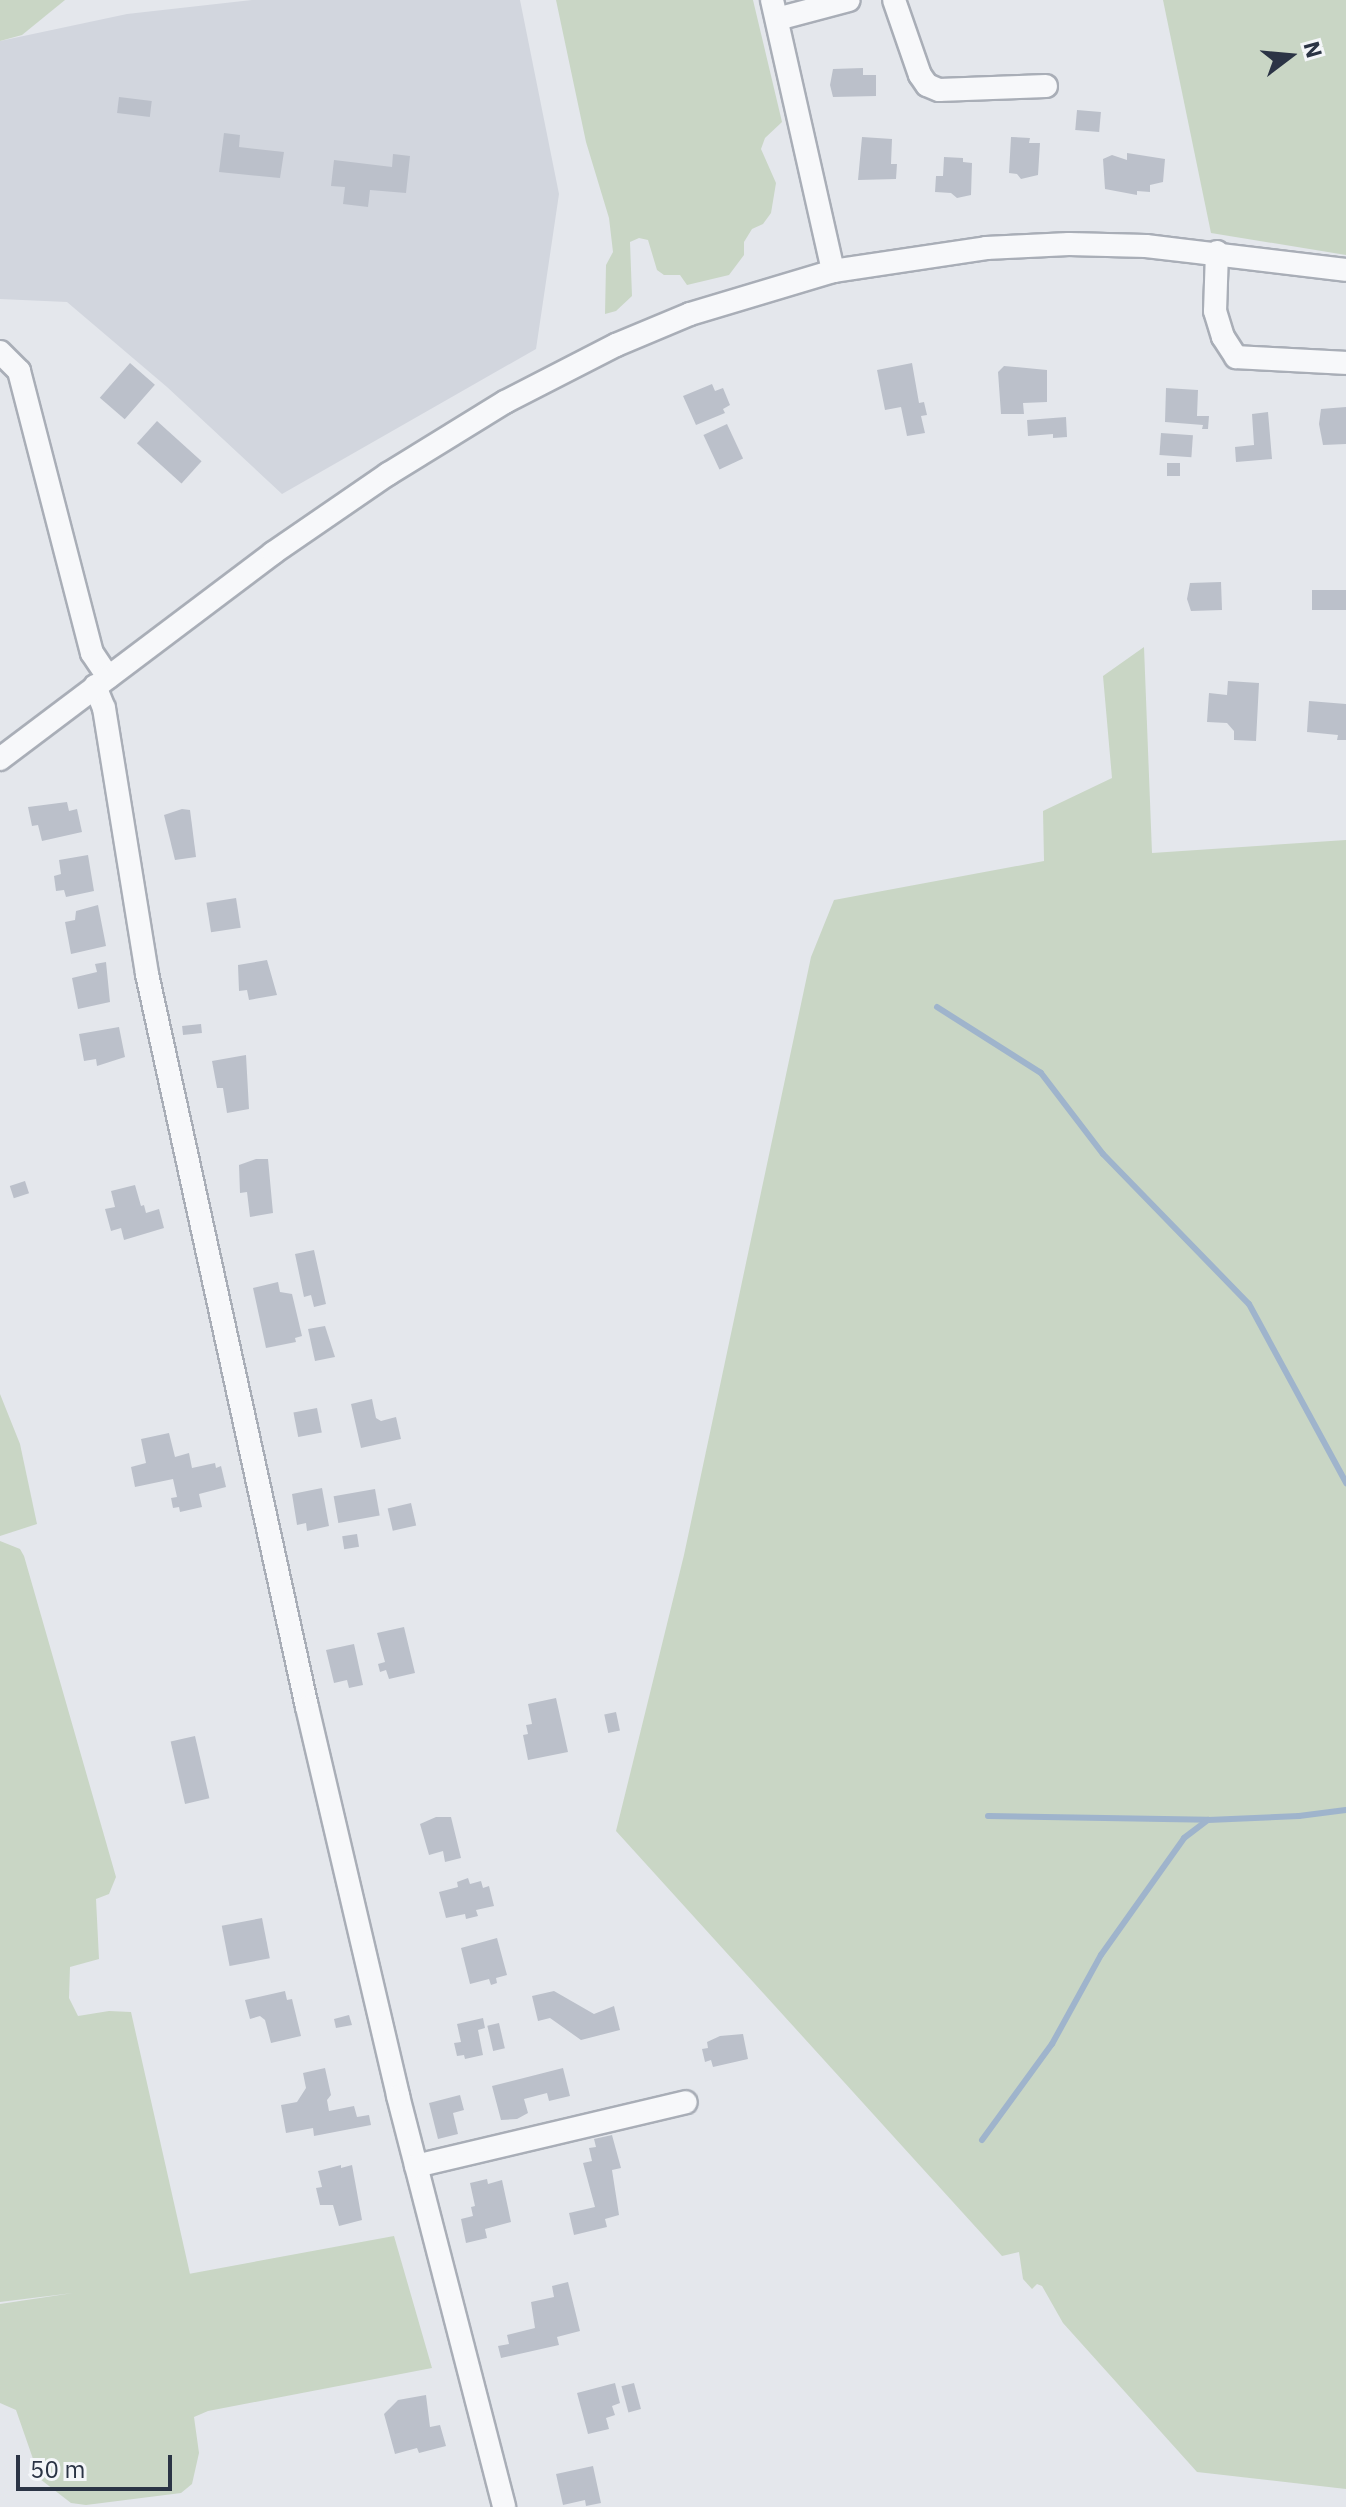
<!DOCTYPE html>
<html>
<head>
<meta charset="utf-8">
<style>
  body { margin:0 }
  #map { position:relative; width:1346px; height:2507px; overflow:hidden; background:#e4e7ec; font-family:"IBM Plex Sans",sans-serif }
  div>[style] { position:absolute }
  [style*='--x'] { left:calc(var(--x)*1px); top:calc(var(--y)*1px); width:calc(var(--w)*1px); rotate:calc(var(--a)*1deg) }
  .built>* { inset:0; background:#d2d6de }
  .green>* { inset:0; background:#c9d6c5 }
  .stream>* { height:6px; margin:-3px; padding:0 3px; transform-origin:3px; border-radius:3px; background:#9fb4cc }
  .building>* { inset:0; background:#bbc0ca; transform-origin:0 0 }
  .roads { filter:drop-shadow(2px 0 #a9aeb7) drop-shadow(-2px 0 #a9aeb7) drop-shadow(0 2px #a9aeb7) drop-shadow(0 -2px #a9aeb7) }
  .minor>* { height:22px; margin:-11px; padding:0 11px; transform-origin:11px; border-radius:11px; background:#f7f8fa }
  span { translate:-50% -50%; white-space:nowrap; text-align:center; line-height:1.15; -webkit-text-stroke:6px #f4f6f9; paint-order:stroke }
  .north { position:absolute; left:1250px; top:16px; width:80px; height:80px; -webkit-text-stroke:6px #f4f6f9; paint-order:stroke; rotate:74deg; font-size:22px; font-weight:700; line-height:32px; text-align:center; color:#2b3445 }
  .north::after { content:''; display:block; margin:auto; width:28px; height:36px; background:#2b3445; clip-path:polygon(50% 0,100% 100%,50% 72%,0 100%) }
  .scale { position:absolute; left:16px; top:2455px; width:156px; height:36px; box-sizing:border-box; border:4px solid #2b3445; border-top:0; padding-left:10px; font-size:24px; line-height:28px; white-space:nowrap; color:#2b3445; -webkit-text-stroke:6px #f4f6f9; paint-order:stroke }
</style>
</head>
<body>
<div id="map">
  <div class="built">
    <i style="clip-path:polygon(252px 0,520px 0,559px 194px,536px 349px,282px 494px,167px 387px,67px 302px,0 299px,0 41px,127px 14px)"></i>
  </div>
  <div class="green">
    <i style="clip-path:polygon(0 0,65px 0,22px 35px,0 41px)"></i>
    <i style="clip-path:polygon(556px 0,753px 0,782px 122px,765px 138px,761px 149px,776px 183px,771px 213px,763px 224px,752px 229px,744px 242px,744px 255px,729px 275px,687px 285px,680px 275px,664px 275px,657px 270px,648px 240px,639px 238px,630px 242px,632px 296px,616px 311px,605px 314px,606px 265px,613px 252px,609px 218px,586px 142px)"></i>
    <i style="clip-path:polygon(1163px 0,1346px 0,1346px 255px,1211px 233px)"></i>
    <i style="clip-path:polygon(1144px 647px,1152px 853px,1346px 840px,1346px 2489px,1197px 2472px,1063px 2323px,1042px 2286px,1037px 2284px,1032px 2289px,1023px 2279px,1019px 2252px,1002px 2256px,616px 1831px,684px 1555px,811px 957px,834px 900px,1044px 861px,1043px 811px,1112px 778px,1103px 676px)"></i>
    <i style="clip-path:polygon(0 1394px,20px 1444px,37px 1524px,0 1536px)"></i>
    <i style="clip-path:polygon(0 1541px,20px 1549px,24px 1556px,116px 1877px,109px 1894px,96px 1899px,99px 1959px,70px 1967px,69px 1998px,78px 2016px,109px 2011px,131px 2012px,190px 2274px,118px 2287px,394px 2236px,432px 2368px,208px 2411px,194px 2417px,199px 2453px,192px 2484px,181px 2493px,86px 2505px,71px 2503px,40px 2479px,16px 2410px,0 2403px,0 2304px,73px 2293px,0 2302px)"></i>
  </div>
  <div class="stream">
    <i style="--x:937;--y:1007;--w:123;--a:32.4"></i>
    <i style="--x:1041;--y:1073;--w:102;--a:52.6"></i>
    <i style="--x:1103;--y:1154;--w:209;--a:45.8"></i>
    <i style="--x:1249;--y:1304;--w:204;--a:61.5"></i>
    <i style="--x:988;--y:1816;--w:220;--a:1"></i>
    <i style="--x:1208;--y:1820;--w:91;--a:-2.5"></i>
    <i style="--x:1299;--y:1816;--w:47;--a:-7.3"></i>
    <i style="--x:982;--y:2140;--w:119;--a:-53.9"></i>
    <i style="--x:1052;--y:2044;--w:102;--a:-61.2"></i>
    <i style="--x:1101;--y:1955;--w:143;--a:-54.6"></i>
    <i style="--x:1184;--y:1838;--w:30;--a:-37"></i>
  </div>
  <div class="building">
    <i style="clip-path:polygon(863px 68px,863px 75px,876px 75px,876px 96px,833px 97px,830px 85px,833px 69px)"></i>
    <i style="left:119px;top:97px;width:33px;height:16px;rotate:7deg"></i>
    <i style="left:1077px;top:110px;width:24px;height:20px;rotate:5deg"></i>
    <i style="clip-path:polygon(224px 133px,240px 135px,239px 147px,284px 152px,280px 178px,219px 172px)"></i>
    <i style="clip-path:polygon(862px 137px,892px 139px,891px 164px,897px 164px,896px 179px,858px 180px)"></i>
    <i style="clip-path:polygon(1011px 137px,1030px 138px,1029px 143px,1040px 143px,1038px 175px,1021px 179px,1017px 174px,1009px 173px)"></i>
    <i style="clip-path:polygon(1127px 153px,1165px 159px,1163px 182px,1150px 185px,1150px 192px,1137px 191px,1137px 195px,1105px 189px,1103px 159px,1112px 155px,1127px 160px)"></i>
    <i style="clip-path:polygon(393px 154px,410px 156px,406px 193px,370px 190px,368px 207px,343px 204px,345px 187px,331px 186px,334px 160px,392px 167px)"></i>
    <i style="clip-path:polygon(944px 157px,963px 158px,963px 162px,972px 163px,971px 195px,957px 198px,951px 193px,935px 192px,936px 176px,943px 176px)"></i>
    <i style="left:130px;top:363px;width:33px;height:46px;rotate:41deg"></i>
    <i style="clip-path:polygon(912px 363px,919px 403px,924px 402px,927px 415px,921px 416px,925px 433px,907px 436px,901px 407px,885px 410px,877px 370px)"></i>
    <i style="clip-path:polygon(1004px 366px,1047px 370px,1047px 402px,1023px 403px,1024px 414px,1001px 414px,998px 372px)"></i>
    <i style="clip-path:polygon(712px 384px,715px 391px,723px 388px,730px 405px,723px 409px,725px 413px,696px 425px,683px 396px)"></i>
    <i style="clip-path:polygon(1166px 388px,1198px 390px,1197px 416px,1209px 416px,1208px 429px,1202px 429px,1203px 425px,1165px 422px)"></i>
    <i style="clip-path:polygon(1346px 407px,1346px 444px,1323px 445px,1319px 424px,1321px 409px)"></i>
    <i style="clip-path:polygon(1268px 412px,1272px 459px,1236px 462px,1235px 447px,1254px 445px,1252px 414px)"></i>
    <i style="clip-path:polygon(1066px 417px,1067px 437px,1053px 438px,1053px 434px,1028px 436px,1027px 420px)"></i>
    <i style="left:157px;top:421px;width:60px;height:30px;rotate:42deg"></i>
    <i style="left:727px;top:424px;width:38px;height:26px;rotate:65deg"></i>
    <i style="left:1161px;top:433px;width:32px;height:22px;rotate:4deg"></i>
    <i style="left:1167px;top:463px;width:13px;height:13px"></i>
    <i style="clip-path:polygon(1221px 582px,1222px 610px,1191px 611px,1187px 599px,1190px 583px)"></i>
    <i style="left:1346px;top:590px;width:20px;height:34px;rotate:90deg"></i>
    <i style="clip-path:polygon(1228px 681px,1259px 683px,1256px 741px,1234px 740px,1234px 731px,1227px 723px,1207px 722px,1209px 693px,1227px 695px)"></i>
    <i style="clip-path:polygon(1309px 701px,1346px 704px,1346px 740px,1337px 740px,1338px 735px,1307px 732px)"></i>
    <i style="clip-path:polygon(67px 802px,69px 811px,77px 809px,82px 832px,42px 841px,38px 825px,32px 826px,28px 807px)"></i>
    <i style="clip-path:polygon(182px 809px,190px 810px,196px 857px,175px 860px,164px 815px)"></i>
    <i style="clip-path:polygon(88px 855px,94px 891px,66px 897px,64px 890px,56px 891px,54px 876px,61px 874px,59px 860px)"></i>
    <i style="left:236px;top:898px;width:30px;height:30px;rotate:81deg"></i>
    <i style="clip-path:polygon(98px 905px,106px 946px,71px 954px,65px 922px,75px 920px,76px 911px)"></i>
    <i style="clip-path:polygon(267px 960px,277px 995px,249px 1000px,247px 990px,239px 991px,238px 965px)"></i>
    <i style="clip-path:polygon(106px 962px,110px 1002px,78px 1009px,72px 978px,97px 972px,95px 964px)"></i>
    <i style="left:201px;top:1024px;width:9px;height:19px;rotate:84deg"></i>
    <i style="clip-path:polygon(119px 1027px,125px 1057px,97px 1066px,96px 1059px,84px 1061px,79px 1034px)"></i>
    <i style="clip-path:polygon(246px 1055px,249px 1109px,227px 1113px,223px 1088px,217px 1088px,212px 1061px)"></i>
    <i style="clip-path:polygon(256px 1159px,268px 1159px,273px 1213px,250px 1217px,247px 1192px,240px 1193px,239px 1165px)"></i>
    <i style="left:25px;top:1181px;width:13px;height:16px;rotate:72deg"></i>
    <i style="clip-path:polygon(135px 1185px,141px 1206px,144px 1205px,146px 1213px,159px 1209px,164px 1228px,124px 1240px,121px 1228px,111px 1231px,105px 1209px,115px 1207px,111px 1191px)"></i>
    <i style="clip-path:polygon(314px 1250px,326px 1304px,314px 1307px,311px 1295px,304px 1297px,295px 1254px)"></i>
    <i style="clip-path:polygon(278px 1282px,280px 1292px,292px 1294px,302px 1336px,295px 1338px,296px 1342px,266px 1348px,253px 1288px)"></i>
    <i style="clip-path:polygon(325px 1326px,335px 1357px,315px 1361px,308px 1329px)"></i>
    <i style="clip-path:polygon(372px 1399px,376px 1418px,381px 1421px,396px 1417px,401px 1439px,361px 1448px,351px 1404px)"></i>
    <i style="left:317px;top:1408px;width:25px;height:24px;rotate:79deg"></i>
    <i style="clip-path:polygon(169px 1433px,175px 1457px,189px 1453px,192px 1468px,215px 1463px,216px 1468px,221px 1466px,226px 1487px,199px 1494px,202px 1507px,180px 1512px,179px 1507px,173px 1508px,171px 1498px,177px 1497px,173px 1479px,135px 1487px,131px 1467px,146px 1463px,141px 1439px)"></i>
    <i style="clip-path:polygon(322px 1488px,329px 1526px,307px 1531px,306px 1523px,297px 1525px,292px 1494px)"></i>
    <i style="left:375px;top:1489px;width:27px;height:42px;rotate:80deg"></i>
    <i style="left:411px;top:1503px;width:23px;height:24px;rotate:77deg"></i>
    <i style="left:357px;top:1534px;width:13px;height:15px;rotate:81deg"></i>
    <i style="clip-path:polygon(404px 1627px,415px 1673px,389px 1679px,386px 1670px,380px 1672px,378px 1664px,385px 1662px,377px 1633px)"></i>
    <i style="clip-path:polygon(354px 1644px,363px 1685px,349px 1688px,347px 1680px,334px 1683px,326px 1650px)"></i>
    <i style="clip-path:polygon(556px 1698px,568px 1752px,528px 1760px,523px 1735px,528px 1734px,526px 1725px,532px 1724px,528px 1704px)"></i>
    <i style="left:616px;top:1712px;width:19px;height:12px;rotate:78deg"></i>
    <i style="left:195px;top:1736px;width:64px;height:25px;rotate:77deg"></i>
    <i style="clip-path:polygon(436px 1817px,451px 1817px,461px 1858px,445px 1862px,443px 1851px,429px 1855px,420px 1824px)"></i>
    <i style="clip-path:polygon(468px 1878px,470px 1884px,481px 1881px,483px 1888px,489px 1886px,494px 1906px,476px 1910px,478px 1916px,466px 1919px,465px 1914px,446px 1918px,439px 1892px,458px 1887px,457px 1882px)"></i>
    <i style="left:262px;top:1918px;width:41px;height:41px;rotate:79deg"></i>
    <i style="clip-path:polygon(497px 1938px,507px 1975px,496px 1978px,497px 1983px,491px 1985px,489px 1979px,470px 1984px,461px 1948px)"></i>
    <i style="clip-path:polygon(285px 1991px,287px 2000px,292px 1999px,301px 2036px,271px 2043px,265px 2020px,260px 2016px,250px 2019px,245px 2000px)"></i>
    <i style="clip-path:polygon(554px 1991px,594px 2014px,614px 2006px,620px 2030px,581px 2040px,550px 2018px,538px 2021px,532px 1996px)"></i>
    <i style="clip-path:polygon(349px 2015px,352px 2025px,336px 2028px,334px 2019px)"></i>
    <i style="clip-path:polygon(483px 2018px,485px 2028px,478px 2030px,483px 2055px,465px 2059px,464px 2055px,457px 2056px,454px 2043px,461px 2042px,457px 2024px)"></i>
    <i style="left:499px;top:2023px;width:26px;height:12px;rotate:77deg"></i>
    <i style="clip-path:polygon(743px 2034px,748px 2059px,713px 2067px,711px 2060px,705px 2062px,702px 2049px,708px 2048px,707px 2042px,720px 2036px)"></i>
    <i style="clip-path:polygon(325px 2068px,331px 2095px,327px 2100px,329px 2111px,354px 2106px,357px 2117px,369px 2115px,371px 2125px,314px 2136px,313px 2128px,286px 2133px,281px 2105px,297px 2102px,306px 2088px,303px 2073px)"></i>
    <i style="clip-path:polygon(563px 2068px,570px 2096px,549px 2101px,547px 2093px,524px 2099px,528px 2113px,517px 2119px,501px 2120px,492px 2086px)"></i>
    <i style="clip-path:polygon(460px 2095px,464px 2110px,453px 2113px,458px 2134px,438px 2139px,429px 2103px)"></i>
    <i style="clip-path:polygon(612px 2135px,621px 2168px,612px 2170px,619px 2215px,605px 2219px,607px 2227px,574px 2235px,569px 2213px,595px 2207px,583px 2163px,592px 2161px,589px 2148px,596px 2147px,594px 2139px)"></i>
    <i style="clip-path:polygon(341px 2165px,341px 2168px,352px 2165px,362px 2220px,339px 2226px,333px 2205px,320px 2205px,316px 2188px,322px 2187px,318px 2171px)"></i>
    <i style="clip-path:polygon(487px 2179px,488px 2184px,502px 2180px,511px 2222px,485px 2229px,487px 2238px,466px 2243px,461px 2219px,473px 2216px,471px 2207px,475px 2206px,470px 2183px)"></i>
    <i style="clip-path:polygon(568px 2282px,580px 2331px,557px 2337px,559px 2345px,501px 2358px,498px 2346px,509px 2344px,507px 2335px,535px 2328px,531px 2302px,554px 2297px,552px 2286px)"></i>
    <i style="clip-path:polygon(615px 2383px,620px 2403px,612px 2406px,615px 2415px,606px 2418px,609px 2429px,588px 2434px,577px 2393px)"></i>
    <i style="left:634px;top:2383px;width:27px;height:13px;rotate:75deg"></i>
    <i style="clip-path:polygon(426px 2395px,430px 2427px,440px 2425px,446px 2446px,419px 2453px,417px 2448px,395px 2454px,384px 2414px,398px 2400px)"></i>
    <i style="clip-path:polygon(593px 2466px,601px 2503px,586px 2506px,585px 2500px,563px 2505px,556px 2474px)"></i>
  </div>
  <div class="roads">
    <div class="minor">
      <i style="--x:772;--y:0;--w:278;--a:77.3"></i>
      <i style="--x:894;--y:0;--w:79;--a:70.9"></i>
      <i style="--x:920;--y:75;--w:12;--a:55"></i>
      <i style="--x:927;--y:85;--w:13;--a:23"></i>
      <i style="--x:939;--y:90;--w:107;--a:-2.1"></i>
      <i style="--x:777;--y:19;--w:74;--a:-14.8"></i>
      <i style="--x:1217;--y:252;--w:59;--a:91.9"></i>
      <i style="--x:1215;--y:311;--w:27;--a:73"></i>
      <i style="--x:1223;--y:337;--w:24;--a:57"></i>
      <i style="--x:1236;--y:357;--w:110;--a:3.1"></i>
      <i style="--x:0;--y:352;--w:27;--a:45"></i>
      <i style="--x:19;--y:371;--w:291;--a:75.5"></i>
      <i style="--x:92;--y:653;--w:29;--a:56"></i>
      <i style="--x:95;--y:686;--w:24;--a:68"></i>
      <i style="--x:104;--y:708;--w:269;--a:80.8"></i>
      <i style="--x:147;--y:974;--w:750;--a:77.69"></i>
      <i style="--x:307;--y:1707;--w:400;--a:76.8"></i>
      <i style="--x:398;--y:2096;--w:424;--a:75.5"></i>
      <i style="--x:0;--y:759;--w:342;--a:-37"></i>
      <i style="--x:273;--y:553;--w:140;--a:-34.5"></i>
      <i style="--x:388;--y:474;--w:137;--a:-31.6"></i>
      <i style="--x:505;--y:402;--w:125;--a:-27.2"></i>
      <i style="--x:616;--y:345;--w:80;--a:-22.7"></i>
      <i style="--x:690;--y:314;--w:149;--a:-16.7"></i>
      <i style="--x:833;--y:271;--w:155;--a:-8.5"></i>
      <i style="--x:986;--y:248;--w:83;--a:-2.8"></i>
      <i style="--x:1069;--y:244;--w:77;--a:1.5"></i>
      <i style="--x:1146;--y:246;--w:201;--a:6.8"></i>
      <i style="--x:416;--y:2166;--w:277;--a:-13.3"></i>
    </div>
  </div>
  <div class="north">N</div>
  <div class="scale">50 m</div>
</div>
</body>
</html>
